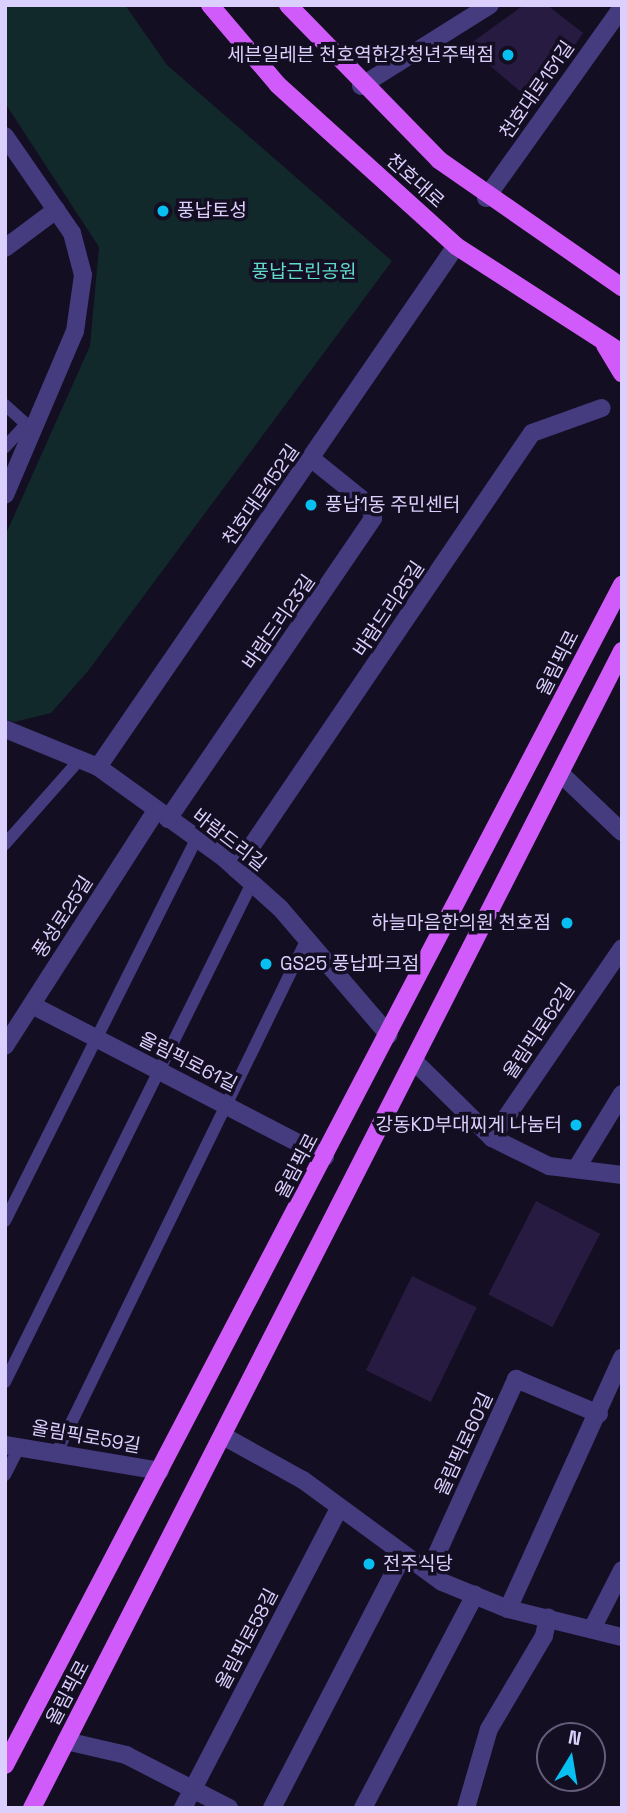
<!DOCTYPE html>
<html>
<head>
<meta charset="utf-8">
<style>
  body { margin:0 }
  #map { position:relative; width:627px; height:1813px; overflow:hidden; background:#140e22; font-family:"Space Grotesk","Noto Sans KR",sans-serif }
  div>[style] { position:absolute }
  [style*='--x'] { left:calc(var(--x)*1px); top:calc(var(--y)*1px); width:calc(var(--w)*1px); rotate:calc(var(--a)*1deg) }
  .green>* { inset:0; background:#11292b }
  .building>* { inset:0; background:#271b42; transform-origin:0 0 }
  .service>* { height:12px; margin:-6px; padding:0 6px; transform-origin:6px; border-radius:6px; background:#453b7f }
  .minor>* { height:18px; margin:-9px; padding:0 9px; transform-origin:9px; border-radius:9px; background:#453b7f }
  .primary>* { height:18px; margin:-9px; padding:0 9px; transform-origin:9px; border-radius:9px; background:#d15bfa }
  .dots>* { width:19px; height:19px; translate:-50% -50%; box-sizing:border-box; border:4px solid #140e22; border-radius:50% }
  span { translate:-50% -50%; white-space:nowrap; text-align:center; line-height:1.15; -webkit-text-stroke:7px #140e22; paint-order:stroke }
  .poi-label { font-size:19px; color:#dbd0fd }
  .right { translate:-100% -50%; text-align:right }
  .left { translate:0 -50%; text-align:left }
  .street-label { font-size:19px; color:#dbd0fd }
  .park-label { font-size:19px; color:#5fdbcb }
  .frame { position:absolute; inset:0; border:7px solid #dbd0fd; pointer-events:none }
  .north { position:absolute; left:536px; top:1722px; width:70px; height:70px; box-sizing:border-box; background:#140e22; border:2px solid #645c7a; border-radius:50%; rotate:11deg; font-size:19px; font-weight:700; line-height:28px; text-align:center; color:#dbd0fd }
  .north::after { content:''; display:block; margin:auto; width:24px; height:32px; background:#08bff2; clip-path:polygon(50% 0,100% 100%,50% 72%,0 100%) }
</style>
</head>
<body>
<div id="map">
  <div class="green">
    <i style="clip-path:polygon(5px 5px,125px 5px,167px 65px,392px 261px,88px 671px,51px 713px,14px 722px,5px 719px,5px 536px,90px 346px,99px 247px,5px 103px)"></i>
  </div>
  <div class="building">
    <i style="clip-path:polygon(524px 5px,547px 5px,583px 33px,535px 104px,467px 46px)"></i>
    <i style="left:536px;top:1201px;width:72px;height:105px;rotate:27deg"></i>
    <i style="left:412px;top:1276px;width:72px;height:105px;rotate:26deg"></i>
  </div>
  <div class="service">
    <i style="--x:5;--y:405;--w:28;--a:42"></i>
    <i style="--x:26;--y:424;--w:31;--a:132"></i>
    <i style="--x:5;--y:844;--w:115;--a:-48.5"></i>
    <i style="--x:5;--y:1221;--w:427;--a:-63.4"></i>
    <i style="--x:5;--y:1382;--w:557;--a:-63.67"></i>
    <i style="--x:56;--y:1454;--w:573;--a:-64.02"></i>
    <i style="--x:5;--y:1475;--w:31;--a:-63"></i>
  </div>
  <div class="minor">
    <i style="--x:361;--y:86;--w:152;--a:-32.1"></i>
    <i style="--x:5;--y:136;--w:118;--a:55.4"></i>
    <i style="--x:72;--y:233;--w:43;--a:75.3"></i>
    <i style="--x:83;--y:275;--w:57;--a:98.1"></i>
    <i style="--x:75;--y:331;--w:178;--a:113.1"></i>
    <i style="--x:486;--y:198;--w:234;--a:-54.5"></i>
    <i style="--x:5;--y:248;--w:64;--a:-36.7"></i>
    <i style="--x:5;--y:729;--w:100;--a:22.2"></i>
    <i style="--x:98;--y:767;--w:155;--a:35.8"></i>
    <i style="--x:224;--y:858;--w:75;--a:41.8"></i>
    <i style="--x:280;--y:908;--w:167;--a:49.4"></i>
    <i style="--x:98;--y:767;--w:632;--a:-55.51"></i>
    <i style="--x:561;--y:774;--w:84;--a:43.6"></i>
    <i style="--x:168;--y:819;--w:364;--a:-55.7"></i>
    <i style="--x:373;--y:518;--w:14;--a:-107"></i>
    <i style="--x:369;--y:505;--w:73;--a:-141.1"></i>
    <i style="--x:236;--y:869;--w:527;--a:-55.83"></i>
    <i style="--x:532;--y:433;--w:74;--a:-19.7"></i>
    <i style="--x:32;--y:1005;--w:330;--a:27.4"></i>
    <i style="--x:5;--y:1046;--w:279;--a:-57.3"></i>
    <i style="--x:414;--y:1061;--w:110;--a:44.6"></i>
    <i style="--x:492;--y:1138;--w:64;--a:26.2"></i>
    <i style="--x:549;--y:1166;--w:74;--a:7"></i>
    <i style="--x:492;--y:1138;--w:230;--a:-55.6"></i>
    <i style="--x:576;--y:1169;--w:88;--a:-58.5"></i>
    <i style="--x:225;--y:1437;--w:89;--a:28.9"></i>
    <i style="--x:303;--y:1480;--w:172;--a:36.3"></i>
    <i style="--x:442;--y:1582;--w:71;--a:22.2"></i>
    <i style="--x:508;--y:1609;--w:117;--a:13.8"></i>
    <i style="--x:5;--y:1445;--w:157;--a:9.5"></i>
    <i style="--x:430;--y:1569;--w:209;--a:-65.6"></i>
    <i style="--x:516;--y:1379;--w:90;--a:22.9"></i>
    <i style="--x:508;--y:1609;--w:276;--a:-65.6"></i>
    <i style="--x:593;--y:1627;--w:64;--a:-63"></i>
    <i style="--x:66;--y:1741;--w:62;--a:13.1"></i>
    <i style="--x:126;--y:1755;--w:116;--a:27.2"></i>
    <i style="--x:183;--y:1808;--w:336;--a:-62.5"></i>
    <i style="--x:272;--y:1808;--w:285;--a:-62.6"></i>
    <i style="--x:363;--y:1808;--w:241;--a:-62.3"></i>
    <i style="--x:466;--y:1808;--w:82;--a:-73.8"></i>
    <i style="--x:489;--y:1729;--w:108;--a:-59.4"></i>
    <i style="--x:544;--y:1636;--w:19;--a:-78"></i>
  </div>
  <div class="primary">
    <i style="--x:210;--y:5;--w:105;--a:49.6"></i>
    <i style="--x:278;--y:85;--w:240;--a:42.1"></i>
    <i style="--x:456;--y:246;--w:197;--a:32.8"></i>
    <i style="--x:288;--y:5;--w:216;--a:45.7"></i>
    <i style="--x:439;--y:160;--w:223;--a:34.8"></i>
    <i style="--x:605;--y:345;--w:33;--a:59"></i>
    <i style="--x:5;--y:1765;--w:1332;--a:-62.4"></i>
    <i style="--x:32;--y:1808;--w:1299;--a:-62.98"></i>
  </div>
  <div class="dots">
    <i style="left:508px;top:55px;background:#08bff2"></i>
    <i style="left:163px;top:211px;background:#08bff2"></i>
    <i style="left:311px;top:505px;background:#08bff2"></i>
    <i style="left:567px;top:923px;background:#08bff2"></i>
    <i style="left:266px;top:964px;background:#08bff2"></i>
    <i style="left:576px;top:1125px;background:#08bff2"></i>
    <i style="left:369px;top:1564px;background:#08bff2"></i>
  </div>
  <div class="poi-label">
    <span class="right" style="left:494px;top:55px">세븐일레븐 천호역한강청년주택점</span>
    <span class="left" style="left:177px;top:211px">풍납토성</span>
    <span class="left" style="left:325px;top:505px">풍납1동 주민센터</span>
    <span class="right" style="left:551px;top:923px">하늘마음한의원 천호점</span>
    <span class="left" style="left:280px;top:964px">GS25 풍납파크점</span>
    <span class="right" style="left:562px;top:1125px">강동KD부대찌게 나눔터</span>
    <span class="left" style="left:383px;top:1564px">전주식당</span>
  </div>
  <div class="street-label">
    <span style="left:537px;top:90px;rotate:-55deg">천호대로151길</span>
    <span style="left:415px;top:181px;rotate:42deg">천호대로</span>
    <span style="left:261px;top:495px;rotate:-55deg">천호대로152길</span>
    <span style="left:389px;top:609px;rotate:-56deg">바람드리25길</span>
    <span style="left:279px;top:622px;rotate:-55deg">바람드리23길</span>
    <span style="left:558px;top:663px;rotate:-63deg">올림픽로</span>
    <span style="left:229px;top:840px;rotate:38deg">바람드리길</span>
    <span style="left:63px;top:917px;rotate:-57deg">풍성로25길</span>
    <span style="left:539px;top:1031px;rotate:-56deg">올림픽로62길</span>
    <span style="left:188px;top:1062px;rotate:27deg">올림픽로61길</span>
    <span style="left:297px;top:1166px;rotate:-62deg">올림픽로</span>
    <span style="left:86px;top:1437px;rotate:10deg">올림픽로59길</span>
    <span style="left:464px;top:1444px;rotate:-65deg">올림픽로60길</span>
    <span style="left:247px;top:1639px;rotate:-62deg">올림픽로58길</span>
    <span style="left:68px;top:1693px;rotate:-62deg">올림픽로</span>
  </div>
  <div class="park-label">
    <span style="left:304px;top:272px">풍납근린공원</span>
  </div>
  <div class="frame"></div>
  <div class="north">N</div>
</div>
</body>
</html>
